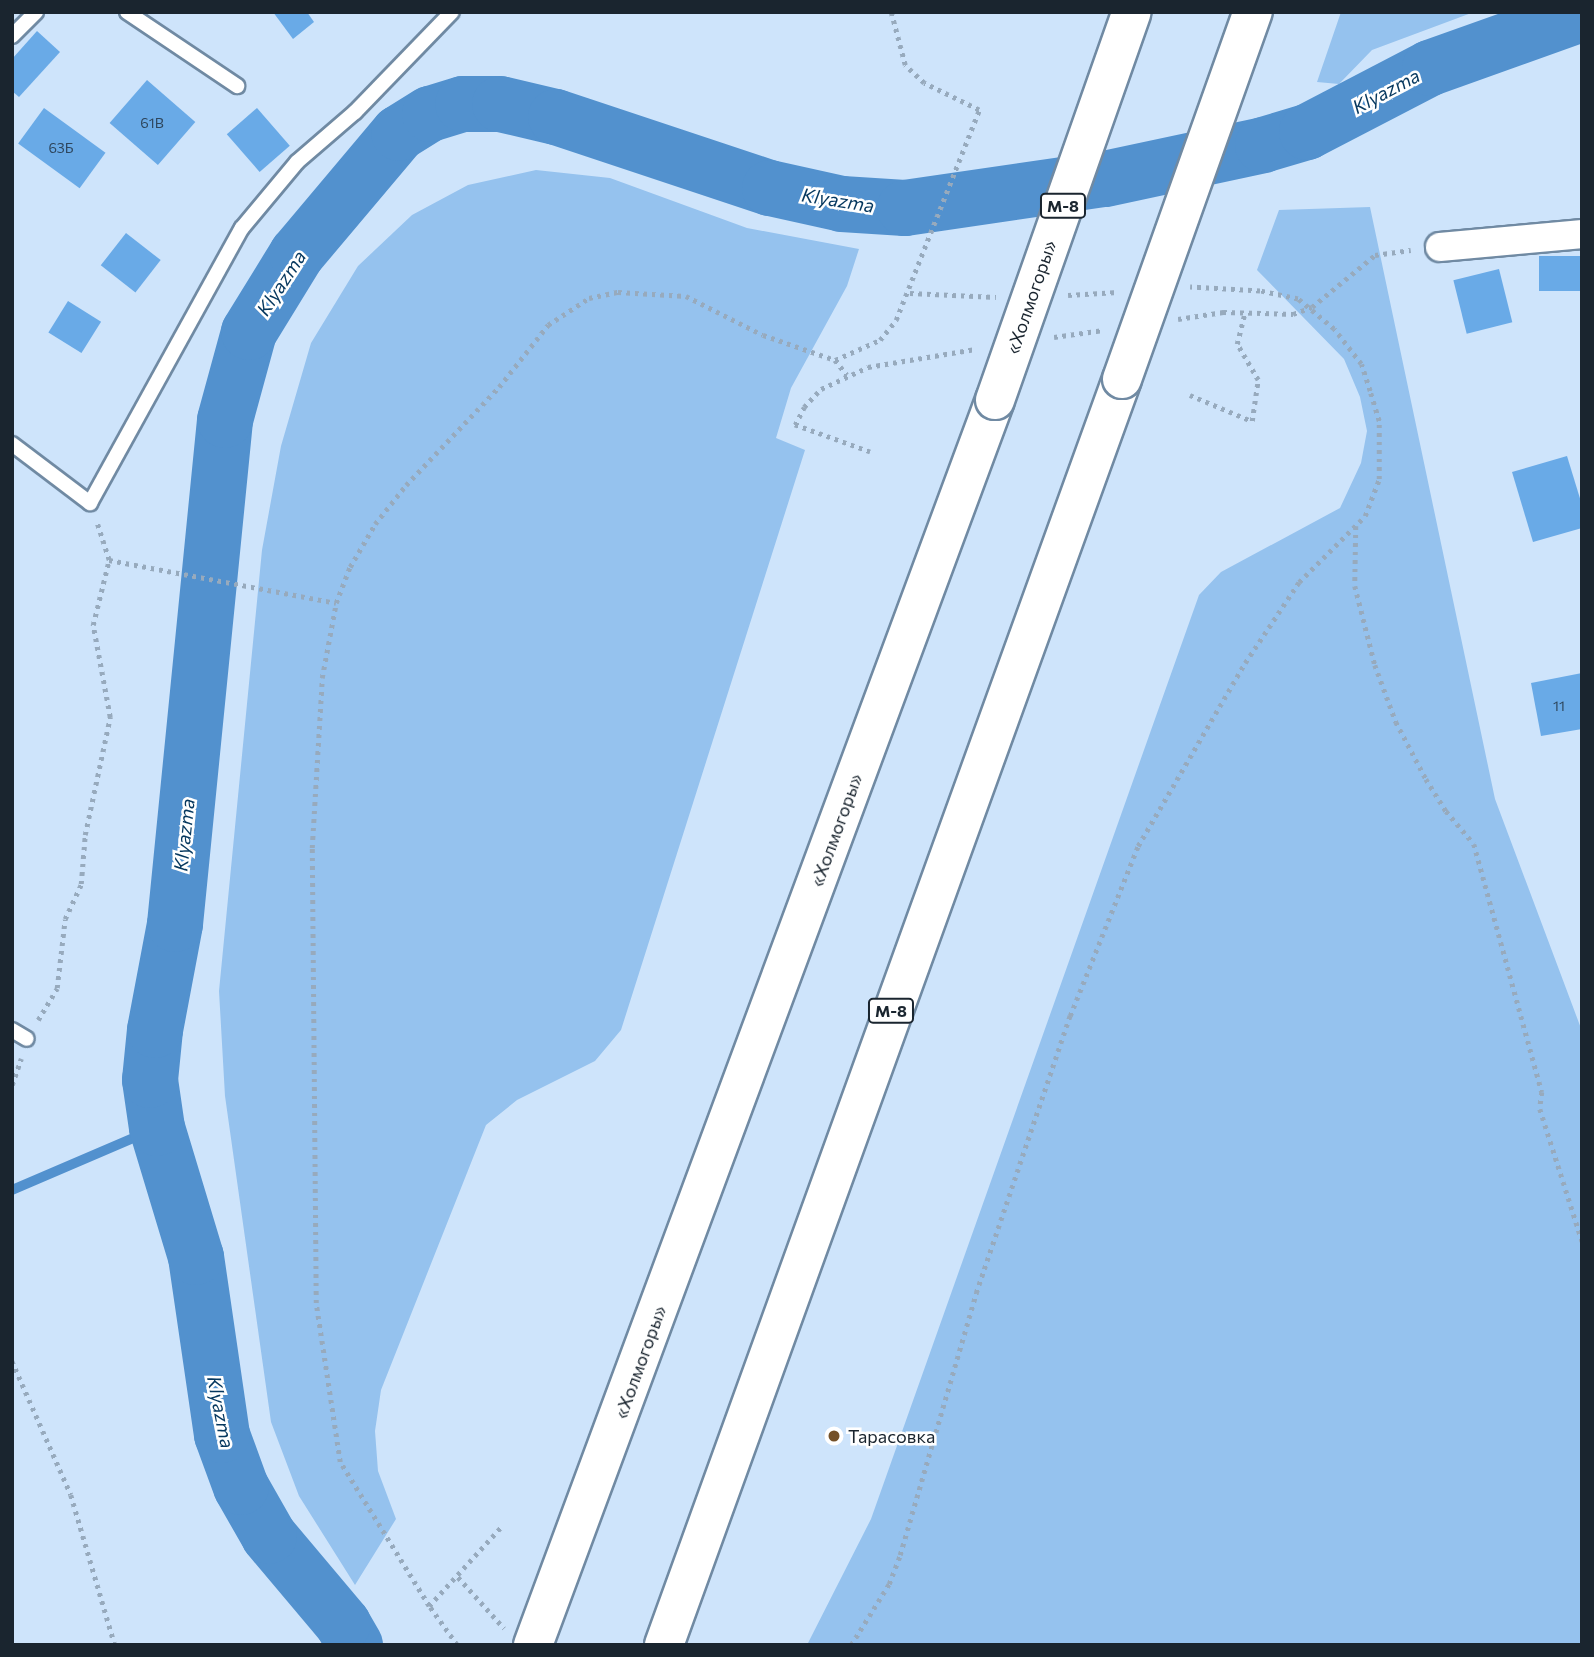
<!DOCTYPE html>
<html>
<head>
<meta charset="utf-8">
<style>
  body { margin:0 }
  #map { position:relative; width:1594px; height:1657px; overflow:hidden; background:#cee4fb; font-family:Commissioner,sans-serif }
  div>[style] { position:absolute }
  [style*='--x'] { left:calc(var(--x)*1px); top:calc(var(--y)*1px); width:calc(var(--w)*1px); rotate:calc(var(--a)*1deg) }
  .green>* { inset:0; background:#95c2ee }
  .stream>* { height:10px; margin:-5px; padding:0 5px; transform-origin:5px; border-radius:5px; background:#5291ce }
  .river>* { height:56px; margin:-28px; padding:0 28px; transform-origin:28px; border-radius:28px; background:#5291ce }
  .building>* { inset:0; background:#69aae7; transform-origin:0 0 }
  .path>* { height:4.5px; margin-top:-2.25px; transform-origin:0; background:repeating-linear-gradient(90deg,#97aabd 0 3.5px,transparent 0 8.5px) }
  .roads { filter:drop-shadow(2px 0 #708aa3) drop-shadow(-2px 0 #708aa3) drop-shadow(0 2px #708aa3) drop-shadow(0 -2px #708aa3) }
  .lane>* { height:14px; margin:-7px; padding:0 7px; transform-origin:7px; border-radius:7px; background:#fff }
  .street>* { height:28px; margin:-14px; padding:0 14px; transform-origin:14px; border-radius:14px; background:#fff }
  .highway>* { height:38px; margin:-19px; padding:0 19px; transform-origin:19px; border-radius:19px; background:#fff }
  .bridges { filter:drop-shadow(2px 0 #708aa3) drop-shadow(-2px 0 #708aa3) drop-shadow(0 2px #708aa3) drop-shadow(0 -2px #708aa3) }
  .highway-bridge>* { height:38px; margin:-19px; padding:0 19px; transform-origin:19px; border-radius:19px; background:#fff }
  .dots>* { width:19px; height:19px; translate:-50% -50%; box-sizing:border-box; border:4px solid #fff; border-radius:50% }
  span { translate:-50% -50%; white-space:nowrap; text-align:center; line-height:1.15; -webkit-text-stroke:5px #fff; paint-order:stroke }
  .number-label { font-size:14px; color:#2e465d }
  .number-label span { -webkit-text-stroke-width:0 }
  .shield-label span { padding:2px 5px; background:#fff; border:2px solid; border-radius:5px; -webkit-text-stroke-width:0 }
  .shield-label { font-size:16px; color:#1a252f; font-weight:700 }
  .street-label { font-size:18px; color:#1a252f }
  .poi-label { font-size:18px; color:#1a252f }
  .left { translate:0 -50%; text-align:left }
  .water-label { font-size:19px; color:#05375e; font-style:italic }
  .frame { position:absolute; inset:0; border:14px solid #1a252f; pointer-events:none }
</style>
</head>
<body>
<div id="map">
  <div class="green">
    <i style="clip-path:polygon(1341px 12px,1474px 12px,1372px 50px,1339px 84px,1317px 82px)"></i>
    <i style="clip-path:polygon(536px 170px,610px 178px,747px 228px,859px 249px,847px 286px,791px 388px,776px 438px,805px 450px,621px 1030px,595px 1061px,517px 1100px,486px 1125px,381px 1390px,375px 1431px,378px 1471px,396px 1519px,355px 1585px,299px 1496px,271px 1422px,225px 1096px,219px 991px,262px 550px,281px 446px,311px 343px,358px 266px,412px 215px,468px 185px)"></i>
    <i style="clip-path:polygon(1370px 207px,1495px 799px,1582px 1031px,1582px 1645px,807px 1645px,871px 1519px,1199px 595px,1221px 572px,1340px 508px,1361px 463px,1367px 431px,1360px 397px,1344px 359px,1257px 270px,1279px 210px)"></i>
  </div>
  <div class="stream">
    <i style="--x:12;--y:1190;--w:158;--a:-23.2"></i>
  </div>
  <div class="river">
    <i style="--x:355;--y:1645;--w:24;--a:-120"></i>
    <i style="--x:343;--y:1624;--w:115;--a:-130.1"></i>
    <i style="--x:269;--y:1536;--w:56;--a:-119.7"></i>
    <i style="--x:241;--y:1487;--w:55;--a:-110.1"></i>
    <i style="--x:222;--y:1435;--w:180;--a:-98.3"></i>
    <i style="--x:196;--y:1257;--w:135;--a:-106.8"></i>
    <i style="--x:157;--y:1128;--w:49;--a:-98.3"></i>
    <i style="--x:150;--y:1080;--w:50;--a:-84.3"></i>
    <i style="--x:155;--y:1030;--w:108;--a:-79.3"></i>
    <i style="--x:175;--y:924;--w:506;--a:-84.33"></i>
    <i style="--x:225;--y:420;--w:91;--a:-74.7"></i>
    <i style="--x:249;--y:332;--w:92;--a:-58.4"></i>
    <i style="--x:297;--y:254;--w:158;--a:-49.9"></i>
    <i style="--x:399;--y:133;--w:36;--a:-32"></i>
    <i style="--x:430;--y:114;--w:34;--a:-17"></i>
    <i style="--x:463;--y:104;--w:37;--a:0"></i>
    <i style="--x:500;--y:104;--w:57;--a:13.1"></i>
    <i style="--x:556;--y:117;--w:225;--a:18.4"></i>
    <i style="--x:770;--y:188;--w:74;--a:12.5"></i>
    <i style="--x:842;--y:204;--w:63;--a:3.6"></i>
    <i style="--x:905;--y:208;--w:202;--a:-8.3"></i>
    <i style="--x:1105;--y:179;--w:162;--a:-12.1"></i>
    <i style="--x:1263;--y:145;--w:46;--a:-16.5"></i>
    <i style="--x:1307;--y:132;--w:139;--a:-27.5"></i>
    <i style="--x:1430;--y:68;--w:161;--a:-19.6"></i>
  </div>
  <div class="building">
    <i style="clip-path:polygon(273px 12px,307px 12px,314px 22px,293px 39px)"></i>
    <i style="clip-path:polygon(37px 31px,60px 52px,19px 97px,12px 91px,12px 59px)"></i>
    <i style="left:147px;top:80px;width:64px;height:57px;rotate:41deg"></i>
    <i style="left:44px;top:108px;width:76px;height:44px;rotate:36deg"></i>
    <i style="left:257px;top:108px;width:50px;height:40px;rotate:49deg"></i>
    <i style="left:126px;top:233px;width:44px;height:41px;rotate:38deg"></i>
    <i style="left:1582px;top:256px;width:35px;height:43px;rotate:90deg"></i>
    <i style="left:1499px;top:269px;width:55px;height:47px;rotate:76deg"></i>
    <i style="left:68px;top:301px;width:39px;height:37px;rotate:32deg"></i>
    <i style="clip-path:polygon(1567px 456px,1582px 505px,1582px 528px,1533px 542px,1512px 472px)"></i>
    <i style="clip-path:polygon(1582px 673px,1582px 729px,1541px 736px,1531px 683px)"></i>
  </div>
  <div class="path">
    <i style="--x:910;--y:293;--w:86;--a:2.7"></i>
    <i style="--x:1068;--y:295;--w:50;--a:-3.4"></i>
    <i style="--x:1178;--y:319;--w:46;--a:-8.8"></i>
    <i style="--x:1223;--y:312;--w:70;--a:1.6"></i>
    <i style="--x:1293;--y:314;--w:20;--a:-20"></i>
    <i style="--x:1312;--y:307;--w:82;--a:-39.5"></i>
    <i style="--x:1375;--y:255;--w:36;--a:-8"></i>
    <i style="--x:1054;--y:337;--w:50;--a:-8"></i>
    <i style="--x:835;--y:360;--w:49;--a:-24"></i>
    <i style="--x:880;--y:340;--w:26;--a:-51"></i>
    <i style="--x:896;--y:320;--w:226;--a:-68.4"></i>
    <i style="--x:979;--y:110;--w:61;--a:-153.9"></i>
    <i style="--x:924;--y:83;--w:26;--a:-137"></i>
    <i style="--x:905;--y:65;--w:55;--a:-104.8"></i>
    <i style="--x:1190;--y:395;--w:67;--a:22.8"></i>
    <i style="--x:1252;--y:421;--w:41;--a:-81.7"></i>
    <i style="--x:1258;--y:380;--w:42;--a:-120.3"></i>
    <i style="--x:1237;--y:344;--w:33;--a:-76"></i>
    <i style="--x:870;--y:452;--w:80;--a:-160.2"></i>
    <i style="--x:795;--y:425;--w:20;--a:-63"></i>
    <i style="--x:804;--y:407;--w:25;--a:-47"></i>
    <i style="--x:821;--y:389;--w:52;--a:-25.1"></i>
    <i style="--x:868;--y:367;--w:109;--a:-9.5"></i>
    <i style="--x:1356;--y:526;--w:60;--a:91"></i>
    <i style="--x:1355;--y:586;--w:81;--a:75.8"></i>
    <i style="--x:1375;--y:665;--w:61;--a:69.8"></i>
    <i style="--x:1396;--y:722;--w:64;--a:62.2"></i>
    <i style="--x:1426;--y:779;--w:38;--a:58"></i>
    <i style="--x:1446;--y:811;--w:43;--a:49.7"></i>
    <i style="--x:1474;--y:844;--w:257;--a:74.7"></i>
    <i style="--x:1542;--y:1092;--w:17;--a:97"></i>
    <i style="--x:1540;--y:1109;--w:139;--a:72.3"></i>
    <i style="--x:109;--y:560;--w:231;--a:10.7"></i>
    <i style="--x:38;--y:1020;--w:37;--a:-59"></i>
    <i style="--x:57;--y:988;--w:69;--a:-83.4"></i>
    <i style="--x:65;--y:919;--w:38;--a:-65"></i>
    <i style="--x:81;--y:884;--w:49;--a:-85.3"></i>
    <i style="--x:85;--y:835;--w:121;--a:-78"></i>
    <i style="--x:110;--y:717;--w:94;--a:-100.5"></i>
    <i style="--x:93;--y:625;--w:67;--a:-76.2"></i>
    <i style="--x:109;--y:560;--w:38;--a:-108"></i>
    <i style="--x:12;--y:1085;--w:28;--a:-71"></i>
    <i style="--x:12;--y:1361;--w:146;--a:66.2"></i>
    <i style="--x:71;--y:1495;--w:156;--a:73.7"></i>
    <i style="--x:458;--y:1577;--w:69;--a:48"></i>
    <i style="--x:429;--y:1606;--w:169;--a:-121.7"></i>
    <i style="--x:340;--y:1462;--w:161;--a:-98.6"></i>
    <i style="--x:316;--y:1303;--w:455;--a:-90.5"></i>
    <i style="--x:312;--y:848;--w:170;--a:-86.6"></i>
    <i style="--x:322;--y:678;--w:76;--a:-79.4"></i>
    <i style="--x:336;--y:603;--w:39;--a:-69"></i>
    <i style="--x:350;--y:567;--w:50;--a:-59.8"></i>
    <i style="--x:375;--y:524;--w:50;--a:-51.5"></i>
    <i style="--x:406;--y:485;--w:135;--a:-46.5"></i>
    <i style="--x:499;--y:387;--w:79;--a:-51.7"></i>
    <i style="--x:548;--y:325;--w:49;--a:-33.4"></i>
    <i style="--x:589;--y:298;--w:30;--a:-12"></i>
    <i style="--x:618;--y:292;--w:68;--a:3.4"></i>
    <i style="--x:686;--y:296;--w:86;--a:26.9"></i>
    <i style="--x:763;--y:335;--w:76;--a:19.1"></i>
    <i style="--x:835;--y:360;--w:19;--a:51"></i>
    <i style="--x:457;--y:1645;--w:48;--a:-125.7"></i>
    <i style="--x:429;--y:1606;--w:108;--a:-47.6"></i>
    <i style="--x:851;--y:1645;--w:72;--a:-58.1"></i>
    <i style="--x:889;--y:1584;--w:31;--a:-69"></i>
    <i style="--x:900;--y:1555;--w:273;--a:-73.8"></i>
    <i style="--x:976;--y:1293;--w:293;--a:-71.3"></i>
    <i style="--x:1070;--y:1016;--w:183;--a:-68.2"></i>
    <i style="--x:1138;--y:846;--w:212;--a:-59.7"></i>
    <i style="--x:1245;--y:663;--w:97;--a:-56.3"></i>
    <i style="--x:1299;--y:582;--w:93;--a:-45"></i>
    <i style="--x:1365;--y:516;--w:40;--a:-69"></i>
    <i style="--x:1379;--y:479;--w:58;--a:-90"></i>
    <i style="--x:1379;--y:421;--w:31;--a:-107"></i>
    <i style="--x:1370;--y:391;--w:28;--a:-108"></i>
    <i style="--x:1361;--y:364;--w:44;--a:-127.6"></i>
    <i style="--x:1334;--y:329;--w:47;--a:-140.2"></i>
    <i style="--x:1298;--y:299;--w:39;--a:-168"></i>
    <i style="--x:1260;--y:291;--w:70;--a:-176.7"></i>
  </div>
  <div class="roads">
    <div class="lane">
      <i style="--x:127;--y:12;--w:133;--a:33.9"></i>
      <i style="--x:12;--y:36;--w:34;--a:-45"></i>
      <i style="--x:12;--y:444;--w:98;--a:37.1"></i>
      <i style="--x:90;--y:503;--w:314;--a:-61.1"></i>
      <i style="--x:242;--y:228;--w:86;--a:-50.2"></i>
      <i style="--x:297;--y:162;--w:77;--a:-40.8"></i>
      <i style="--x:355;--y:112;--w:139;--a:-45.9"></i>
      <i style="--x:12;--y:1030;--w:17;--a:31"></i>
    </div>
    <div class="street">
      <i style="--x:1440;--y:247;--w:143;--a:-5.2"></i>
    </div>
    <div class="highway">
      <i style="--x:533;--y:1645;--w:1328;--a:-69.64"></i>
      <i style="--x:664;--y:1645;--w:1346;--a:-70.11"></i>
    </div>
  </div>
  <div class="bridges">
    <div class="highway-bridge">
      <i style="--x:1122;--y:379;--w:390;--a:-70.4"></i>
      <i style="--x:995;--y:400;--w:411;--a:-70.6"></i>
    </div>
  </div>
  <div class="dots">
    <i style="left:834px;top:1436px;background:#735028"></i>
  </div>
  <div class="number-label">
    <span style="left:152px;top:123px">61В</span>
    <span style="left:61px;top:148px">63Б</span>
    <span style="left:1559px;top:706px">11</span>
  </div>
  <div class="shield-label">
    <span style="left:1063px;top:206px">М-8</span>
    <span style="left:891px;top:1011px">М-8</span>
  </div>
  <div class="street-label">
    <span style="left:1031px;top:297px;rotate:-71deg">«Холмогоры»</span>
    <span style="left:836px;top:830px;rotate:-70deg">«Холмогоры»</span>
    <span style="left:640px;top:1362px;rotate:-70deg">«Холмогоры»</span>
  </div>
  <div class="poi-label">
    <span class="left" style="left:848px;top:1436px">Тарасовка</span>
  </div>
  <div class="water-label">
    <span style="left:1386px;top:91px;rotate:-28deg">Klyazma</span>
    <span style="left:838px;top:200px;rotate:9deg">Klyazma</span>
    <span style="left:281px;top:283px;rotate:-57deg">Klyazma</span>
    <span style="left:184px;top:835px;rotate:-84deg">Klyazma</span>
    <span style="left:221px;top:1412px;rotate:79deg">Klyazma</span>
  </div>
  <div class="frame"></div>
</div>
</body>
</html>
